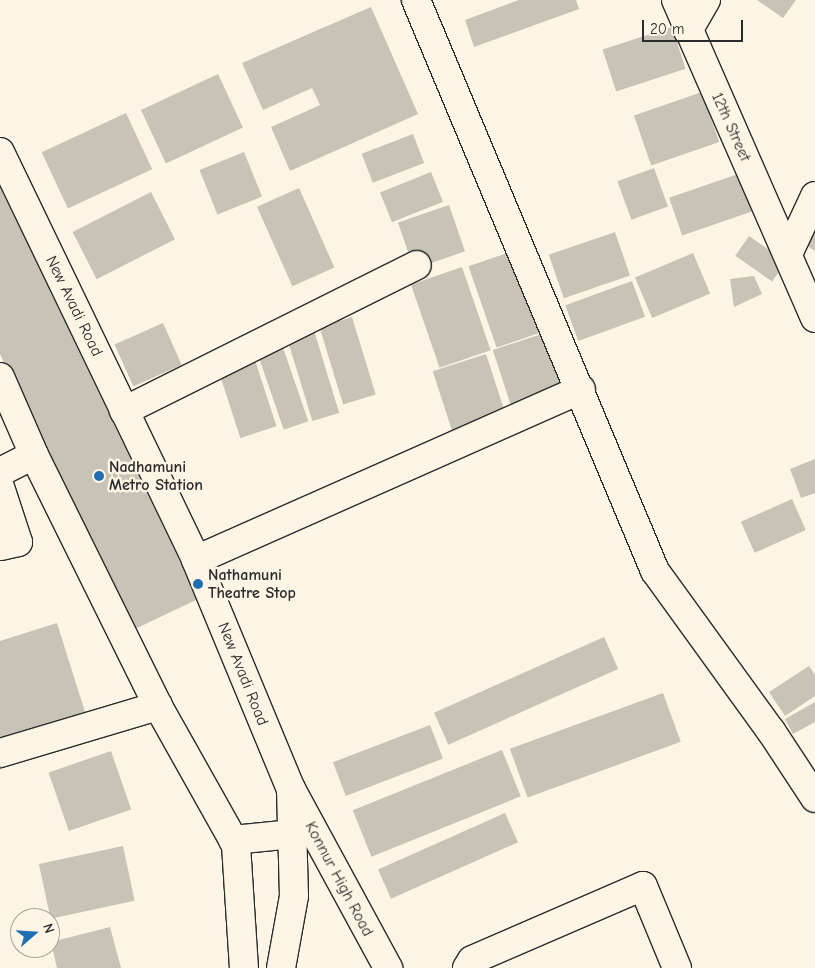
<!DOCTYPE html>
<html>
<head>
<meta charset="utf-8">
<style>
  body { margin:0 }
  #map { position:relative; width:815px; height:968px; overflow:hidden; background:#fcf5e5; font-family:"Comic Neue",sans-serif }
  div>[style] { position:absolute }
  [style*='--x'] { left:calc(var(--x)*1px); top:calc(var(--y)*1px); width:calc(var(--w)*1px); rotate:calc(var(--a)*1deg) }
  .building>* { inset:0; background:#c8c3b7; transform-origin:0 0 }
  .roads { filter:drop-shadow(1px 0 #2b2b2b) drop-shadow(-1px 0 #2b2b2b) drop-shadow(0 1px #2b2b2b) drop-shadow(0 -1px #2b2b2b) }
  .minor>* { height:28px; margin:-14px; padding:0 14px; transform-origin:14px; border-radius:14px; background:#fcf5e5 }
  .secondary>* { height:28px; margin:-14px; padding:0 14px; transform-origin:14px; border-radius:14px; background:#fcf5e5 }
  .primary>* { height:28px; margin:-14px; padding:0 14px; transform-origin:14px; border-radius:14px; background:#fcf5e5 }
  .dots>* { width:14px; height:14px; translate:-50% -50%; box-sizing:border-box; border:2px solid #fcf5e5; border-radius:50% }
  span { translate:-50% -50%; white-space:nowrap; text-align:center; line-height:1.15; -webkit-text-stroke:5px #fcf5e5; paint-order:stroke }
  .street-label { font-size:16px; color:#2b2b2b }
  .poi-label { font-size:16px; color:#2b2b2b; font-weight:700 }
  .left { translate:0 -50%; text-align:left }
  .north { position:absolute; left:10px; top:908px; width:50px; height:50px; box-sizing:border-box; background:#fcf5e5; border:1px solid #a8a49b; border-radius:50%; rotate:71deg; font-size:14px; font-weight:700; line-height:20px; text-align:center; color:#2b2b2b }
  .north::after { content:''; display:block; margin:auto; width:18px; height:22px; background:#1f6fb2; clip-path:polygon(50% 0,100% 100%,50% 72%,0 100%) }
  .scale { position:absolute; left:642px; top:20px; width:101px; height:22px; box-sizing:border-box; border:2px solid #2b2b2b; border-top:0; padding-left:6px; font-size:15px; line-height:18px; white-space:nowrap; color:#2b2b2b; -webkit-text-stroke:4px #fcf5e5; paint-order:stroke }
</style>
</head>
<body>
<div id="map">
  <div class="building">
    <i style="clip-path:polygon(519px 0,576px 0,579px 9px,474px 47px,465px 20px)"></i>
    <i style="clip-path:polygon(757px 0,796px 0,783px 18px)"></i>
    <i style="clip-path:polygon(371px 7px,418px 114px,290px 171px,271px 127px,320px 105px,312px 88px,263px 110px,242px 63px)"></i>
    <i style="left:672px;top:27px;width:44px;height:73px;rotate:72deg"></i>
    <i style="left:218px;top:74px;width:59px;height:85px;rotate:65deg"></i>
    <i style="left:702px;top:92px;width:53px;height:72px;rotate:71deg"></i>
    <i style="left:126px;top:113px;width:62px;height:93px;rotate:65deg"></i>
    <i style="left:413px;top:134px;width:31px;height:55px;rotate:69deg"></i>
    <i style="left:244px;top:152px;width:48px;height:48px;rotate:68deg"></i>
    <i style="left:654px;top:168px;width:41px;height:39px;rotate:70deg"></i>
    <i style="left:431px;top:172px;width:32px;height:55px;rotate:68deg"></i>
    <i style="left:741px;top:173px;width:40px;height:76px;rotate:71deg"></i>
    <i style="clip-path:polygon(0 187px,198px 599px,133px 630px,0 354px)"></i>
    <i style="left:299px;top:188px;width:87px;height:46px;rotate:66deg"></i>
    <i style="left:151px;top:192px;width:53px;height:88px;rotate:63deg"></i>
    <i style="left:449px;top:205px;width:49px;height:54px;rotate:71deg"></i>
    <i style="left:615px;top:232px;width:46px;height:70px;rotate:71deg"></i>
    <i style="clip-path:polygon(815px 232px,815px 251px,806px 245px)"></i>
    <i style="left:749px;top:236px;width:45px;height:24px;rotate:35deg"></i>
    <i style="left:513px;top:251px;width:86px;height:47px;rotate:71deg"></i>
    <i style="left:693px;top:253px;width:44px;height:63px;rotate:67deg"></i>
    <i style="left:462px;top:267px;width:88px;height:54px;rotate:71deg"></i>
    <i style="clip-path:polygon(754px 276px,762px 294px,734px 307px,730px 279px)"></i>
    <i style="left:632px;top:281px;width:38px;height:71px;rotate:70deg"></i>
    <i style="left:352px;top:317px;width:81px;height:34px;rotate:73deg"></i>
    <i style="left:163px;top:323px;width:46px;height:53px;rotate:66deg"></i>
    <i style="left:312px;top:324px;width:93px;height:28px;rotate:73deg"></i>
    <i style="left:548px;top:332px;width:60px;height:58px;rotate:72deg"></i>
    <i style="left:280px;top:339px;width:87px;height:26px;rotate:71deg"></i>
    <i style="left:253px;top:354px;width:76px;height:38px;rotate:72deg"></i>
    <i style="left:486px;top:354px;width:67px;height:56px;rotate:72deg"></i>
    <i style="clip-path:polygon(815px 459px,815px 493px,801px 498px,790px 469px)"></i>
    <i style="left:792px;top:499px;width:34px;height:56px;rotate:66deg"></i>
    <i style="clip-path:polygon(57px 623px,85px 712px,0 738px,0 641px)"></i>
    <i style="left:604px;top:637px;width:35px;height:186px;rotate:66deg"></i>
    <i style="clip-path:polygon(809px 666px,815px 675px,815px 696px,785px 716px,769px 692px)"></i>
    <i style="left:663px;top:693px;width:52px;height:163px;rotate:70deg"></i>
    <i style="clip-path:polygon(815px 702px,815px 722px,793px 734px,785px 719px)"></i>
    <i style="left:430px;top:725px;width:36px;height:104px;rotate:69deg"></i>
    <i style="left:502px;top:750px;width:50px;height:161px;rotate:68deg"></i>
    <i style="left:111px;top:751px;width:62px;height:66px;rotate:71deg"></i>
    <i style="left:505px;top:813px;width:32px;height:139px;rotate:66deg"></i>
    <i style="left:123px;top:846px;width:56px;height:86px;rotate:78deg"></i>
    <i style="clip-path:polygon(110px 927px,121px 968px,57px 968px,51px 942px)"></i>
  </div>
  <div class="roads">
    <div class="minor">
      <i style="--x:416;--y:0;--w:619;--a:67.29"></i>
      <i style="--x:655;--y:571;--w:198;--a:54.1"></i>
      <i style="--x:771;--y:731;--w:80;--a:56.7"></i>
      <i style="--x:676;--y:0;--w:347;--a:66.4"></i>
      <i style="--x:688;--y:31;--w:36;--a:-60"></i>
      <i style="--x:788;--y:254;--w:64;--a:-65"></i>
      <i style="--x:124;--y:411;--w:327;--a:-26.5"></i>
      <i style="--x:0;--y:472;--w:38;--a:-27"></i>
      <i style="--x:0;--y:487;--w:58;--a:71.9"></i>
      <i style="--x:18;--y:542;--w:18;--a:167"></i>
      <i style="--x:196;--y:560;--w:421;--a:-23.9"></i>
      <i style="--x:0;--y:753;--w:165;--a:-16.6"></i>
      <i style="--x:467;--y:968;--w:9;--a:-58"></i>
      <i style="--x:472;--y:960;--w:186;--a:-23.4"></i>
      <i style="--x:643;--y:886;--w:89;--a:67.5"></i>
    </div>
    <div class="secondary">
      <i style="--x:291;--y:789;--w:204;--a:61.5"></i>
    </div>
    <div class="primary">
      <i style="--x:0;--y:152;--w:453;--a:64.3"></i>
      <i style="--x:196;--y:560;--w:248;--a:67.5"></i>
      <i style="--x:291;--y:789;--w:107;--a:88.4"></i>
      <i style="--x:294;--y:896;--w:73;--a:100.2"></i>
      <i style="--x:0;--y:377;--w:85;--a:66.4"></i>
      <i style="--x:34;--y:455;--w:280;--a:63.7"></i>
      <i style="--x:158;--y:706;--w:159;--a:60.7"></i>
      <i style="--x:236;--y:845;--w:123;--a:86.3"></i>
      <i style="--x:233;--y:840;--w:60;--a:-5.7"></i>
    </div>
  </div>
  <div class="dots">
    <i style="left:99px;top:476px;background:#1f6fb2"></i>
    <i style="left:198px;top:584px;background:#1f6fb2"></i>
  </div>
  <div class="street-label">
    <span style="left:731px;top:127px;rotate:66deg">12th Street</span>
    <span style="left:74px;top:306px;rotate:64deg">New Avadi Road</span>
    <span style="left:243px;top:674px;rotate:68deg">New Avadi Road</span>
    <span style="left:339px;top:879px;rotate:62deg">Konnur High Road</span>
  </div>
  <div class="poi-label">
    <span class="left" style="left:109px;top:476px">Nadhamuni<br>Metro Station</span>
    <span class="left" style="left:208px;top:584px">Nathamuni<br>Theatre Stop</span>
  </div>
  <div class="north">N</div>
  <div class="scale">20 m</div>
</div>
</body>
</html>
